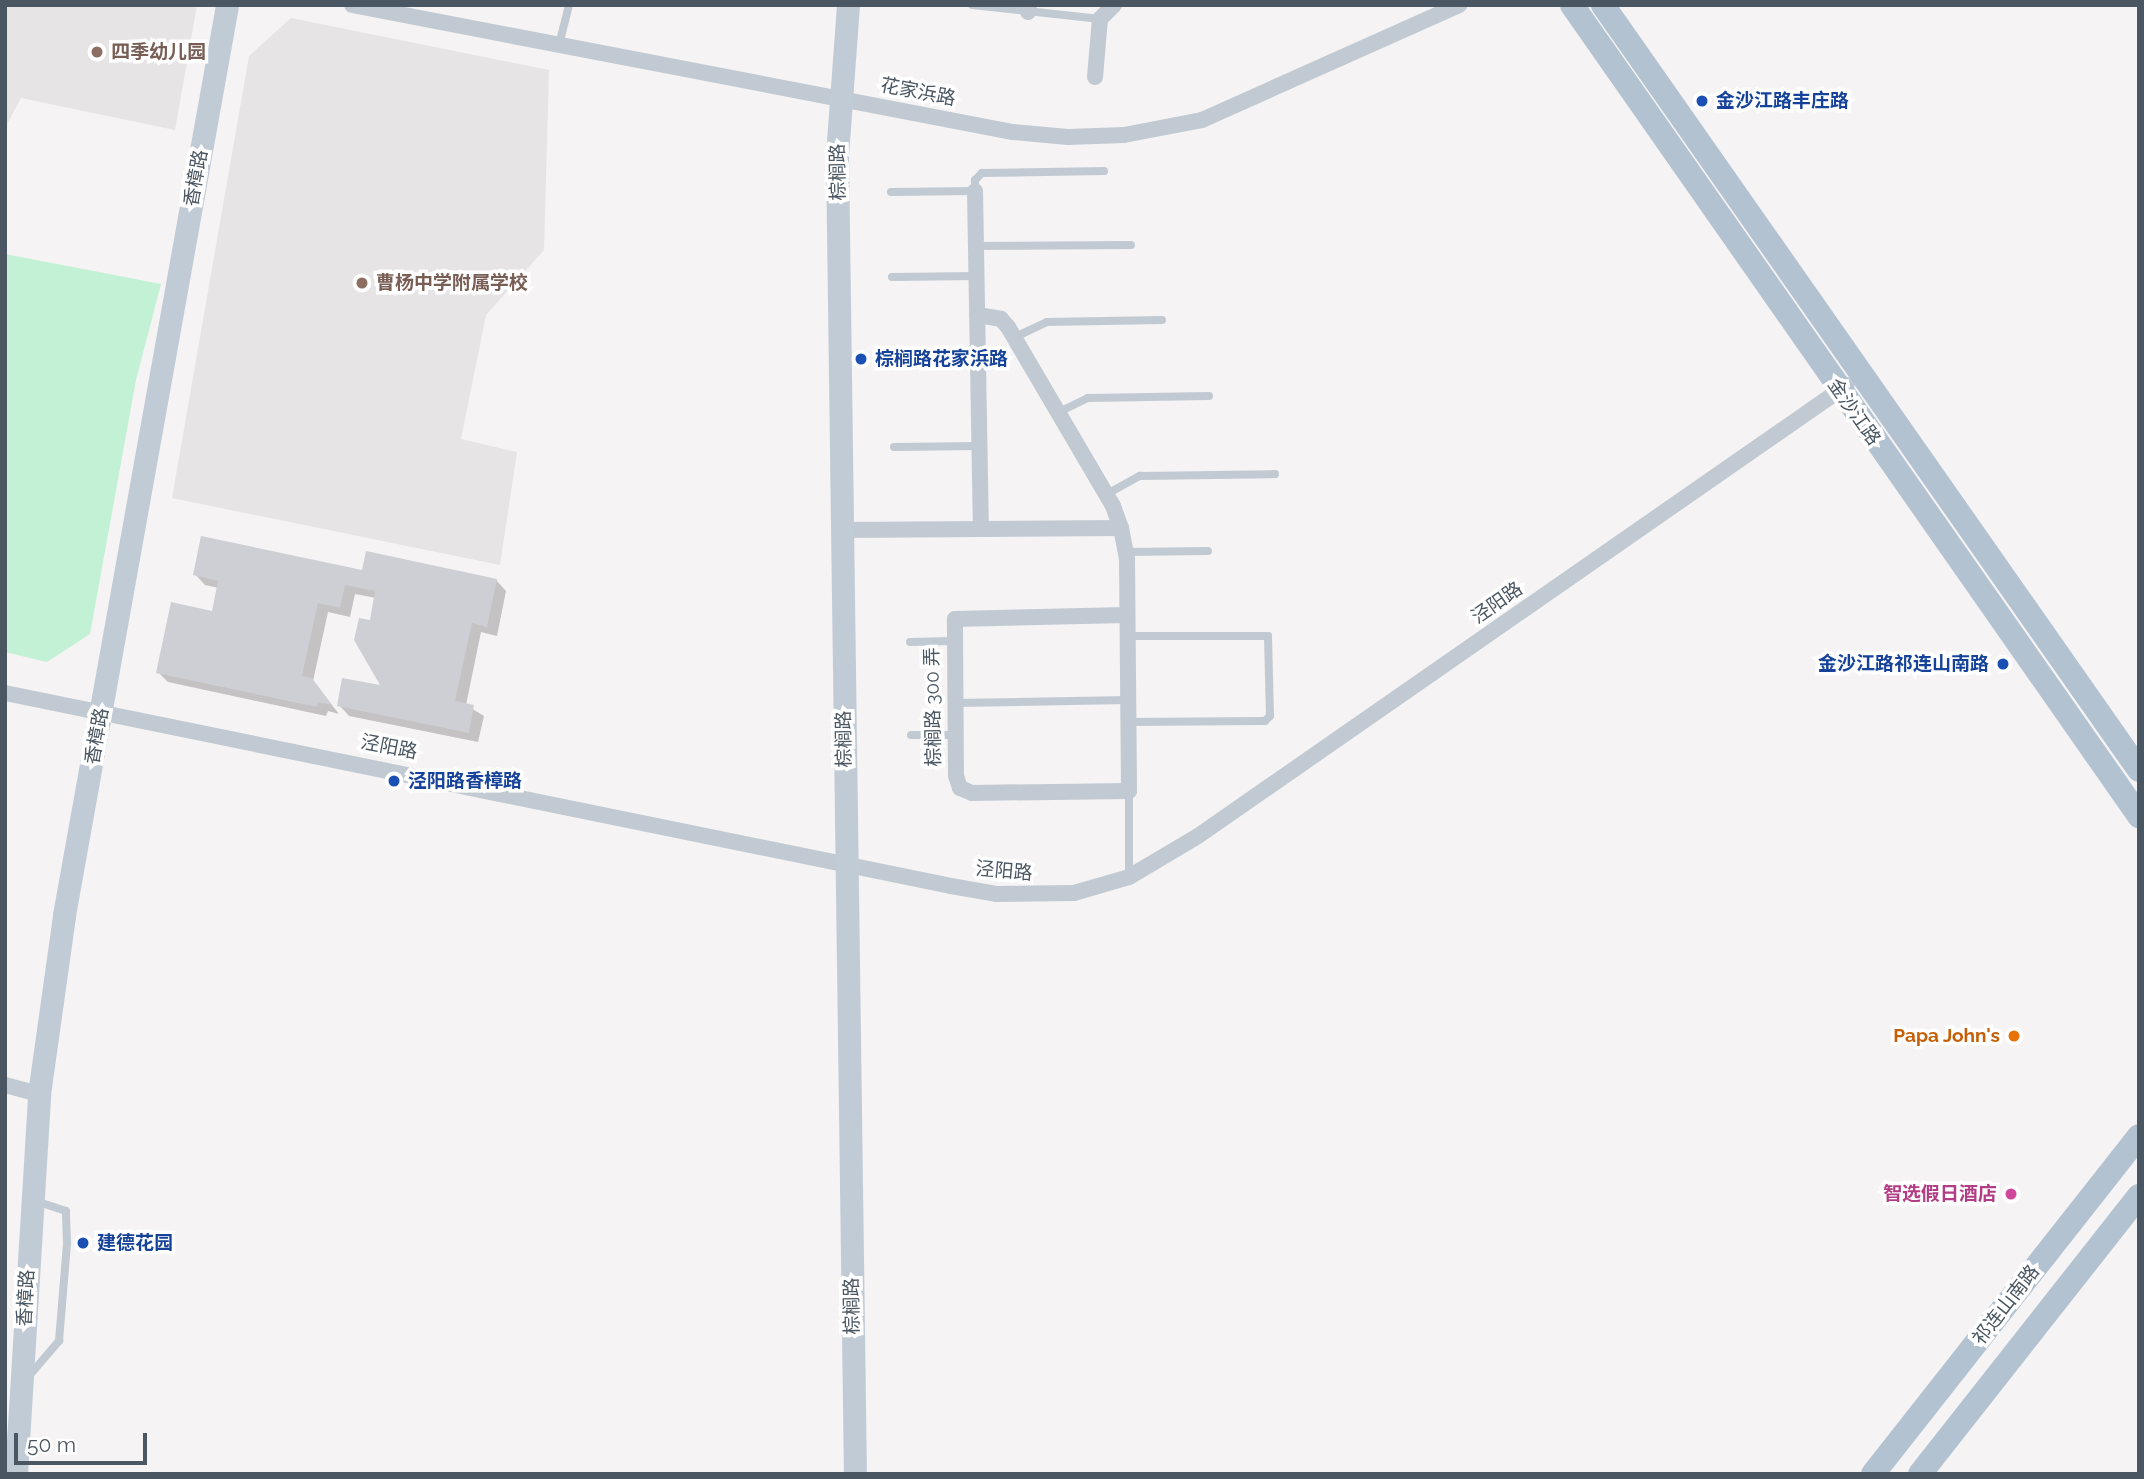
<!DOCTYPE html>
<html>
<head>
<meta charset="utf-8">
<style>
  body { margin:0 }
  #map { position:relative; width:2144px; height:1479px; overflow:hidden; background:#f5f3f3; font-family:Raleway,"Noto Sans SC",sans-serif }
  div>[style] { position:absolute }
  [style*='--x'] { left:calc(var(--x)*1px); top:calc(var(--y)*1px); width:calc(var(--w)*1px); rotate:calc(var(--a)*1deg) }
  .education>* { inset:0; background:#e6e4e5 }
  .green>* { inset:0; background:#c3f1d5 }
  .shadow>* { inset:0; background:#0003 }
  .building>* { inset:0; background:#cdcfd5 }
  .lane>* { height:8px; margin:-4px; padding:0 4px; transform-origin:4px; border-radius:4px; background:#c1cad2 }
  .street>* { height:16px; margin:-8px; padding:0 8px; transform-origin:8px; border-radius:8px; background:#c1cad2 }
  .secondary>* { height:23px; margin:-11.5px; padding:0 11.5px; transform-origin:11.5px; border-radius:11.5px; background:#c1cbd6 }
  .primary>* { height:24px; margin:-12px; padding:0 12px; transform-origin:12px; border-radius:12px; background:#b3c2d1 }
  .dots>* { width:19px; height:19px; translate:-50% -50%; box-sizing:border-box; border:4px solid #fff; border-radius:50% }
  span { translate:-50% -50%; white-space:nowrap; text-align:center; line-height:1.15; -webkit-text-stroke:7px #fff; paint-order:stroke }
  .education-label { font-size:19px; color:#785e54; font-weight:700 }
  .left { translate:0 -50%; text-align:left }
  .street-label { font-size:19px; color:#4a5661 }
  .transit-label { font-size:19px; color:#164399; font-weight:700 }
  .right { translate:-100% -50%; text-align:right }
  .food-label { font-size:19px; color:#c56008; font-weight:700 }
  .hotel-label { font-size:19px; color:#b23c85; font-weight:700 }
  .frame { position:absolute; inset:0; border:7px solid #4a5661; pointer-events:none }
  .scale { position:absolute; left:14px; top:1433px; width:133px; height:32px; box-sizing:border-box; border:4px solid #4a5661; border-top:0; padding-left:9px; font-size:21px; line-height:24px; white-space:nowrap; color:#4a5661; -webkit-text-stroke:5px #fff; paint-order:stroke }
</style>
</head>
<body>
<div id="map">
  <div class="education">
    <i style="clip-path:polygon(5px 5px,197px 5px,175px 130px,21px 98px,5px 128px)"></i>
    <i style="clip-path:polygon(291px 18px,549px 70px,544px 250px,486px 315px,461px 439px,517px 452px,500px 565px,172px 498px,249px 56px)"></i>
  </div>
  <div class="green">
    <i style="clip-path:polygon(5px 254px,161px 284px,136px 380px,90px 634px,47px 662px,5px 652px)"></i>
  </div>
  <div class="shadow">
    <i style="clip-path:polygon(363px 572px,496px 580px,506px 591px,497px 636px,481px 632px,466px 705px,484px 716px,478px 742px,349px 716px,339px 705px,384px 688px,371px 622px,376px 598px,355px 594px,350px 617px,328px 612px,313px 681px,339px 714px,328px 711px,326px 716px,168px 682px,158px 672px,213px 613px,219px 588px,205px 585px,195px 574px)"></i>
  </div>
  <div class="building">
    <i style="clip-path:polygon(201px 536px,362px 570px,366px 551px,497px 579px,487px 627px,472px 623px,455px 701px,474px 705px,469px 733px,337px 706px,342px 678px,380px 685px,354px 640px,359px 618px,370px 620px,375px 591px,345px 585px,340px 608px,318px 603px,302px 676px,312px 678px,332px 705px,318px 702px,317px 707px,156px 673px,171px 602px,212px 611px,218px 581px,193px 575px)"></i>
  </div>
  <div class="lane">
    <i style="--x:972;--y:5;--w:129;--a:6.2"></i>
    <i style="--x:559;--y:45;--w:41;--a:-76"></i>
    <i style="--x:891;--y:192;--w:84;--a:-0.7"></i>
    <i style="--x:975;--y:191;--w:11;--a:-90"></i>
    <i style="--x:975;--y:180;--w:10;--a:-45"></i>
    <i style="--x:982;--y:173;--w:122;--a:-0.9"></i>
    <i style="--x:976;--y:246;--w:155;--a:-0.4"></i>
    <i style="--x:892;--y:277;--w:85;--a:-0.7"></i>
    <i style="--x:1015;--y:337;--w:35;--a:-25"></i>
    <i style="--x:1047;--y:322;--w:115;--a:-1"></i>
    <i style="--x:893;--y:362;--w:85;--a:-0.7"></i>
    <i style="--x:1059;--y:412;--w:32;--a:-26"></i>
    <i style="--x:1088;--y:398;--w:121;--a:-0.9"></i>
    <i style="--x:894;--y:447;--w:85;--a:-0.7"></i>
    <i style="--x:1107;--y:494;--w:38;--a:-29"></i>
    <i style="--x:1140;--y:476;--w:135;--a:-0.8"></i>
    <i style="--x:1126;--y:552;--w:82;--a:-0.7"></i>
    <i style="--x:1127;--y:636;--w:141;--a:0"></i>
    <i style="--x:1268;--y:636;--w:80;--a:88.6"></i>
    <i style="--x:1270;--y:716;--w:7;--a:135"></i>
    <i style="--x:1265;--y:721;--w:137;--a:179.6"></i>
    <i style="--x:910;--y:642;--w:43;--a:-1.3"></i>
    <i style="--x:956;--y:703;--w:172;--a:-1"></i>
    <i style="--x:911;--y:735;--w:44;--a:0"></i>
    <i style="--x:1129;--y:791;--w:86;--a:90"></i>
    <i style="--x:28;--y:1377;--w:48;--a:-49.3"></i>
    <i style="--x:59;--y:1341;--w:98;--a:-85.3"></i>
    <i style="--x:67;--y:1243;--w:32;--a:-92"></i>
    <i style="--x:66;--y:1211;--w:33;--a:-162"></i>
  </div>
  <div class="street">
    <i style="--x:352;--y:5;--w:673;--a:10.88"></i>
    <i style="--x:1013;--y:132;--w:55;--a:5.2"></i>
    <i style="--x:1068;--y:137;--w:56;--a:-2"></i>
    <i style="--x:1124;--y:135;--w:79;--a:-10.9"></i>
    <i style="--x:1202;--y:120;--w:282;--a:-24.1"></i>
    <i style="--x:1028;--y:12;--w:7;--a:-82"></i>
    <i style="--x:1095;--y:77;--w:58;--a:-85.1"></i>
    <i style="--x:1100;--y:19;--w:20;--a:-45"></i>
    <i style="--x:975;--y:191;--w:338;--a:89"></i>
    <i style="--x:977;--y:315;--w:24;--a:9"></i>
    <i style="--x:1001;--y:319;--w:11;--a:49"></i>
    <i style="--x:1008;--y:327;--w:208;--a:59.6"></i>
    <i style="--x:1113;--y:506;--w:23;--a:70"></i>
    <i style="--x:1121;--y:528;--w:32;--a:79"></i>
    <i style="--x:1127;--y:559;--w:232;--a:89.5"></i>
    <i style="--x:1129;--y:791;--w:157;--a:179.3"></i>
    <i style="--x:972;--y:793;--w:13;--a:-157"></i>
    <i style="--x:960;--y:788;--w:13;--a:-108"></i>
    <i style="--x:956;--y:776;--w:157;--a:-90.4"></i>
    <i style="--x:955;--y:619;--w:172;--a:-1.3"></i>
    <i style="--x:841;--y:530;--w:280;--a:-0.4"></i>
    <i style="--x:5;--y:693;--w:965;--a:11.53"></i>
    <i style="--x:951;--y:886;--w:47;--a:9.9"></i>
    <i style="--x:997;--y:894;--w:77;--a:-0.7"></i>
    <i style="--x:1074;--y:893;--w:57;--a:-16.2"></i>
    <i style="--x:1129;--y:877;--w:80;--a:-30.7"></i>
    <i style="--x:1198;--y:836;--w:790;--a:-34.8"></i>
    <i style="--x:5;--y:1085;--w:35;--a:15"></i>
  </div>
  <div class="secondary">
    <i style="--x:848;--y:5;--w:151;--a:94.2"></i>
    <i style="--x:837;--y:156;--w:1318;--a:89.22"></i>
    <i style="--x:16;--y:1474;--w:381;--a:-86.5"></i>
    <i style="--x:39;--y:1094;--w:181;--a:-82"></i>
    <i style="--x:64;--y:915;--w:924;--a:-79.84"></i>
  </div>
  <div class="primary">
    <i style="--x:1572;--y:5;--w:990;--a:55.04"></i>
    <i style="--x:1603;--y:5;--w:934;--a:54.98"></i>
    <i style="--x:1873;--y:1474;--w:430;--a:-51.8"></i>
    <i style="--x:1920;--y:1474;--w:354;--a:-51.8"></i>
  </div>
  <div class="dots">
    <i style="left:97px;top:52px;background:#8d6e63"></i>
    <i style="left:1702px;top:101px;background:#1a4fb4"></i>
    <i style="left:362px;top:283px;background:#8d6e63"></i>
    <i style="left:861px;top:359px;background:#1a4fb4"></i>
    <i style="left:2003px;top:664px;background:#1a4fb4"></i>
    <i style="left:394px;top:781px;background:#1a4fb4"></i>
    <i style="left:2014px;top:1036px;background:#e8710a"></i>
    <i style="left:2011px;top:1194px;background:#d1479c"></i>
    <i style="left:83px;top:1243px;background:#1a4fb4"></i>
  </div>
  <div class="education-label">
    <span class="left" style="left:111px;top:52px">四季幼儿园</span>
    <span class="left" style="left:376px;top:283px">曹杨中学附属学校</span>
  </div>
  <div class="street-label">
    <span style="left:918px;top:92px;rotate:11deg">花家浜路</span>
    <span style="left:838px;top:172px;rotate:-91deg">棕榈路</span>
    <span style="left:196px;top:178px;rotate:-80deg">香樟路</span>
    <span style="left:1854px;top:412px;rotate:55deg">金沙江路</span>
    <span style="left:1497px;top:603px;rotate:-35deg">泾阳路</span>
    <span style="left:933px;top:707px;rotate:-91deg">棕榈路 300 弄</span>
    <span style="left:97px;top:736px;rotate:-80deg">香樟路</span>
    <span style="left:844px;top:739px;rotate:-91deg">棕榈路</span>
    <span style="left:389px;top:747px;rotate:11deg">泾阳路</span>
    <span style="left:1004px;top:871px;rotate:5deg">泾阳路</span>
    <span style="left:26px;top:1298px;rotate:-87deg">香樟路</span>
    <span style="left:2006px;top:1305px;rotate:-52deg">祁连山南路</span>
    <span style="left:852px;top:1306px;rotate:-91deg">棕榈路</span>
  </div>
  <div class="transit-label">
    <span class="left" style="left:1716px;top:101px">金沙江路丰庄路</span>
    <span class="left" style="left:875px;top:359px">棕榈路花家浜路</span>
    <span class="right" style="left:1989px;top:664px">金沙江路祁连山南路</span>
    <span class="left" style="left:408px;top:781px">泾阳路香樟路</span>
    <span class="left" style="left:97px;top:1243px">建德花园</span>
  </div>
  <div class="food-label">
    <span class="right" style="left:2000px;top:1036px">Papa John's</span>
  </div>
  <div class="hotel-label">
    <span class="right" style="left:1997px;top:1194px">智选假日酒店</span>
  </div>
  <div class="frame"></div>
  <div class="scale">50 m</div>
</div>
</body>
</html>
